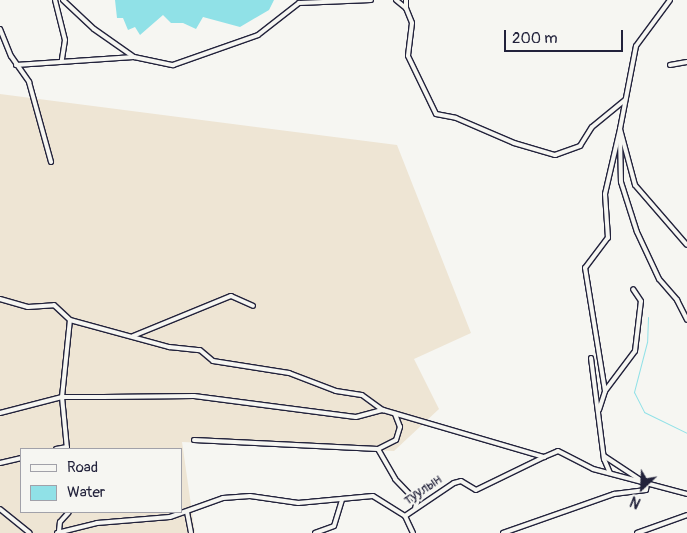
<!DOCTYPE html>
<html>
<head>
<meta charset="utf-8">
<style>
  body { margin:0 }
  #map { position:relative; width:687px; height:533px; overflow:hidden; background:#f6f6f2; font-family:Pangolin,sans-serif }
  div>[style] { position:absolute }
  [style*='--x'] { left:calc(var(--x)*1px); top:calc(var(--y)*1px); width:calc(var(--w)*1px); rotate:calc(var(--a)*1deg) }
  .built>* { inset:0; background:#eee5d4 }
  .water>* { inset:0; background:#90e1e7 }
  .stream>* { height:1px; margin:-0.5px; padding:0 0.5px; transform-origin:0.5px; border-radius:0.5px; background:#90e1e7 }
  .roads { filter:drop-shadow(1px 0 #22223b) drop-shadow(-1px 0 #22223b) drop-shadow(0 1px #22223b) drop-shadow(0 -1px #22223b) }
  .street>* { height:4px; margin:-2px; padding:0 2px; transform-origin:2px; border-radius:2px; background:#f6f6f2 }
  span { translate:-50% -50%; white-space:nowrap; text-align:center; line-height:1.15; -webkit-text-stroke:4px #f6f6f2; paint-order:stroke }
  .street-label { font-size:14px; color:#22223b }
  .legend { position:absolute; left:20px; top:448px; width:162px; height:65px; box-sizing:border-box; background:#f6f6f2; border:1px solid #a1a1a9; margin:0; padding:6px 9px; list-style:none; font-size:15px; color:#22223b }
  .legend li { display:flex; align-items:center; gap:10px; height:25px }
  .legend b { width:25px; border:1px solid #a1a1a9 }
  .north { position:absolute; left:617px; top:463px; width:50px; height:50px; -webkit-text-stroke:4px #f6f6f2; paint-order:stroke; rotate:205deg; font-size:14px; font-weight:700; line-height:20px; text-align:center; color:#22223b }
  .north::after { content:''; display:block; margin:auto; width:18px; height:22px; background:#22223b; clip-path:polygon(50% 0,100% 100%,50% 72%,0 100%) }
  .scale { position:absolute; left:504px; top:30px; width:119px; height:22px; box-sizing:border-box; border:2px solid #22223b; border-top:0; padding-left:6px; font-size:15px; line-height:18px; white-space:nowrap; color:#22223b; -webkit-text-stroke:4px #f6f6f2; paint-order:stroke }
</style>
</head>
<body>
<div id="map">
  <div class="built">
    <i style="clip-path:polygon(evenodd,0 94px,397px 145px,471px 333px,414px 359px,439px 409px,394px 451px,182px 442px,195px 533px,0 533px,0 94px,21px 449px,181px 449px,181px 512px,21px 512px,21px 449px)"></i>
  </div>
  <div class="water">
    <i style="clip-path:polygon(115px 0,274px 0,269px 10px,240px 27px,203px 17px,196px 29px,183px 23px,171px 23px,163px 15px,140px 35px,135px 27px,128px 30px,123px 18px,117px 18px)"></i>
  </div>
  <div class="stream">
    <i style="--x:648;--y:317;--w:25;--a:92"></i>
    <i style="--x:647;--y:342;--w:52;--a:104.6"></i>
    <i style="--x:634;--y:392;--w:22;--a:63"></i>
    <i style="--x:644;--y:412;--w:48;--a:26"></i>
  </div>
  <div class="roads">
    <div class="street">
      <i style="--x:55;--y:0;--w:41;--a:76"></i>
      <i style="--x:65;--y:40;--w:20;--a:99"></i>
      <i style="--x:63;--y:0;--w:42;--a:43.1"></i>
      <i style="--x:94;--y:29;--w:49;--a:35"></i>
      <i style="--x:134;--y:57;--w:40;--a:12"></i>
      <i style="--x:173;--y:65;--w:90;--a:-19.4"></i>
      <i style="--x:258;--y:35;--w:52;--a:-38"></i>
      <i style="--x:299;--y:3;--w:72;--a:-2.4"></i>
      <i style="--x:396;--y:0;--w:13;--a:39"></i>
      <i style="--x:406;--y:8;--w:16;--a:68"></i>
      <i style="--x:412;--y:23;--w:33;--a:97"></i>
      <i style="--x:408;--y:56;--w:64;--a:64.2"></i>
      <i style="--x:436;--y:114;--w:20;--a:11"></i>
      <i style="--x:456;--y:118;--w:63;--a:23.3"></i>
      <i style="--x:514;--y:143;--w:43;--a:16.3"></i>
      <i style="--x:555;--y:155;--w:27;--a:-20"></i>
      <i style="--x:580;--y:146;--w:22;--a:-58"></i>
      <i style="--x:592;--y:127;--w:43;--a:-39.3"></i>
      <i style="--x:670;--y:0;--w:57;--a:126.5"></i>
      <i style="--x:636;--y:46;--w:85;--a:100.9"></i>
      <i style="--x:620;--y:129;--w:58;--a:75"></i>
      <i style="--x:635;--y:185;--w:79;--a:49.1"></i>
      <i style="--x:406;--y:8;--w:8;--a:-90"></i>
      <i style="--x:0;--y:29;--w:29;--a:68"></i>
      <i style="--x:11;--y:56;--w:32;--a:55"></i>
      <i style="--x:29;--y:82;--w:83;--a:74.6"></i>
      <i style="--x:16;--y:65;--w:118;--a:-3.9"></i>
      <i style="--x:670;--y:65;--w:17;--a:-10"></i>
      <i style="--x:620;--y:136;--w:46;--a:88.8"></i>
      <i style="--x:621;--y:182;--w:52;--a:72.3"></i>
      <i style="--x:637;--y:232;--w:52;--a:64.9"></i>
      <i style="--x:659;--y:279;--w:28;--a:49"></i>
      <i style="--x:677;--y:300;--w:22;--a:63"></i>
      <i style="--x:0;--y:299;--w:29;--a:16"></i>
      <i style="--x:28;--y:307;--w:26;--a:-4"></i>
      <i style="--x:54;--y:305;--w:22;--a:43"></i>
      <i style="--x:70;--y:320;--w:103;--a:15.3"></i>
      <i style="--x:169;--y:347;--w:31;--a:6"></i>
      <i style="--x:200;--y:350;--w:17;--a:40"></i>
      <i style="--x:213;--y:361;--w:77;--a:9"></i>
      <i style="--x:289;--y:373;--w:50;--a:21"></i>
      <i style="--x:336;--y:391;--w:26;--a:9"></i>
      <i style="--x:362;--y:395;--w:26;--a:36"></i>
      <i style="--x:383;--y:410;--w:168;--a:16.3"></i>
      <i style="--x:544;--y:457;--w:15;--a:-23"></i>
      <i style="--x:558;--y:451;--w:39;--a:27"></i>
      <i style="--x:593;--y:469;--w:97;--a:14.9"></i>
      <i style="--x:133;--y:336;--w:106;--a:-22.2"></i>
      <i style="--x:231;--y:296;--w:24;--a:24"></i>
      <i style="--x:591;--y:358;--w:102;--a:82.7"></i>
      <i style="--x:604;--y:459;--w:15;--a:67"></i>
      <i style="--x:605;--y:391;--w:50;--a:-53.1"></i>
      <i style="--x:635;--y:351;--w:50;--a:-83.2"></i>
      <i style="--x:641;--y:301;--w:14;--a:-124"></i>
      <i style="--x:599;--y:410;--w:20;--a:-72"></i>
      <i style="--x:605;--y:391;--w:125;--a:-99.2"></i>
      <i style="--x:585;--y:268;--w:38;--a:-53"></i>
      <i style="--x:608;--y:238;--w:44;--a:-93.9"></i>
      <i style="--x:605;--y:194;--w:67;--a:-77"></i>
      <i style="--x:0;--y:413;--w:64;--a:-14.5"></i>
      <i style="--x:62;--y:397;--w:41;--a:0"></i>
      <i style="--x:103;--y:397;--w:91;--a:-0.6"></i>
      <i style="--x:194;--y:396;--w:163;--a:7.4"></i>
      <i style="--x:356;--y:417;--w:28;--a:-15"></i>
      <i style="--x:194;--y:440;--w:184;--a:2.8"></i>
      <i style="--x:378;--y:449;--w:20;--a:-27"></i>
      <i style="--x:396;--y:440;--w:14;--a:-73"></i>
      <i style="--x:400;--y:427;--w:14;--a:-111"></i>
      <i style="--x:56;--y:449;--w:11;--a:-10"></i>
      <i style="--x:67;--y:449;--w:52;--a:-95.5"></i>
      <i style="--x:62;--y:397;--w:77;--a:-84.1"></i>
      <i style="--x:378;--y:449;--w:34;--a:60"></i>
      <i style="--x:395;--y:479;--w:32;--a:46"></i>
      <i style="--x:417;--y:502;--w:6;--a:108"></i>
      <i style="--x:604;--y:456;--w:42;--a:33.3"></i>
      <i style="--x:0;--y:463;--w:22;--a:-13"></i>
      <i style="--x:0;--y:509;--w:38;--a:39"></i>
      <i style="--x:187;--y:512;--w:21;--a:79"></i>
      <i style="--x:405;--y:516;--w:59;--a:-34"></i>
      <i style="--x:454;--y:483;--w:7;--a:-16"></i>
      <i style="--x:461;--y:481;--w:17;--a:31"></i>
      <i style="--x:476;--y:490;--w:76;--a:-25.9"></i>
      <i style="--x:405;--y:516;--w:19;--a:65"></i>
      <i style="--x:59;--y:531;--w:9;--a:-84"></i>
      <i style="--x:60;--y:522;--w:13;--a:-48"></i>
      <i style="--x:57;--y:533;--w:41;--a:-14"></i>
      <i style="--x:97;--y:523;--w:73;--a:-4.7"></i>
      <i style="--x:170;--y:517;--w:56;--a:-19.7"></i>
      <i style="--x:223;--y:498;--w:27;--a:-4"></i>
      <i style="--x:250;--y:496;--w:49;--a:8.3"></i>
      <i style="--x:298;--y:503;--w:75;--a:-5.3"></i>
      <i style="--x:373;--y:496;--w:38;--a:32"></i>
      <i style="--x:315;--y:533;--w:20;--a:-20"></i>
      <i style="--x:334;--y:526;--w:28;--a:-73"></i>
      <i style="--x:503;--y:533;--w:118;--a:-19.4"></i>
      <i style="--x:614;--y:494;--w:32;--a:-7"></i>
      <i style="--x:646;--y:490;--w:6;--a:-81"></i>
      <i style="--x:637;--y:533;--w:53;--a:-19.8"></i>
    </div>
  </div>
  <div class="street-label">
    <span style="left:423px;top:490px;rotate:-34deg">туулын</span>
  </div>
  <ul class="legend">
  <li><b style="height:6px;background:#f6f6f2"></b>Road</li>
  <li><b style="height:14px;background:#90e1e7"></b>Water</li>
  </ul>
  <div class="north">N</div>
  <div class="scale">200 m</div>
</div>
</body>
</html>
